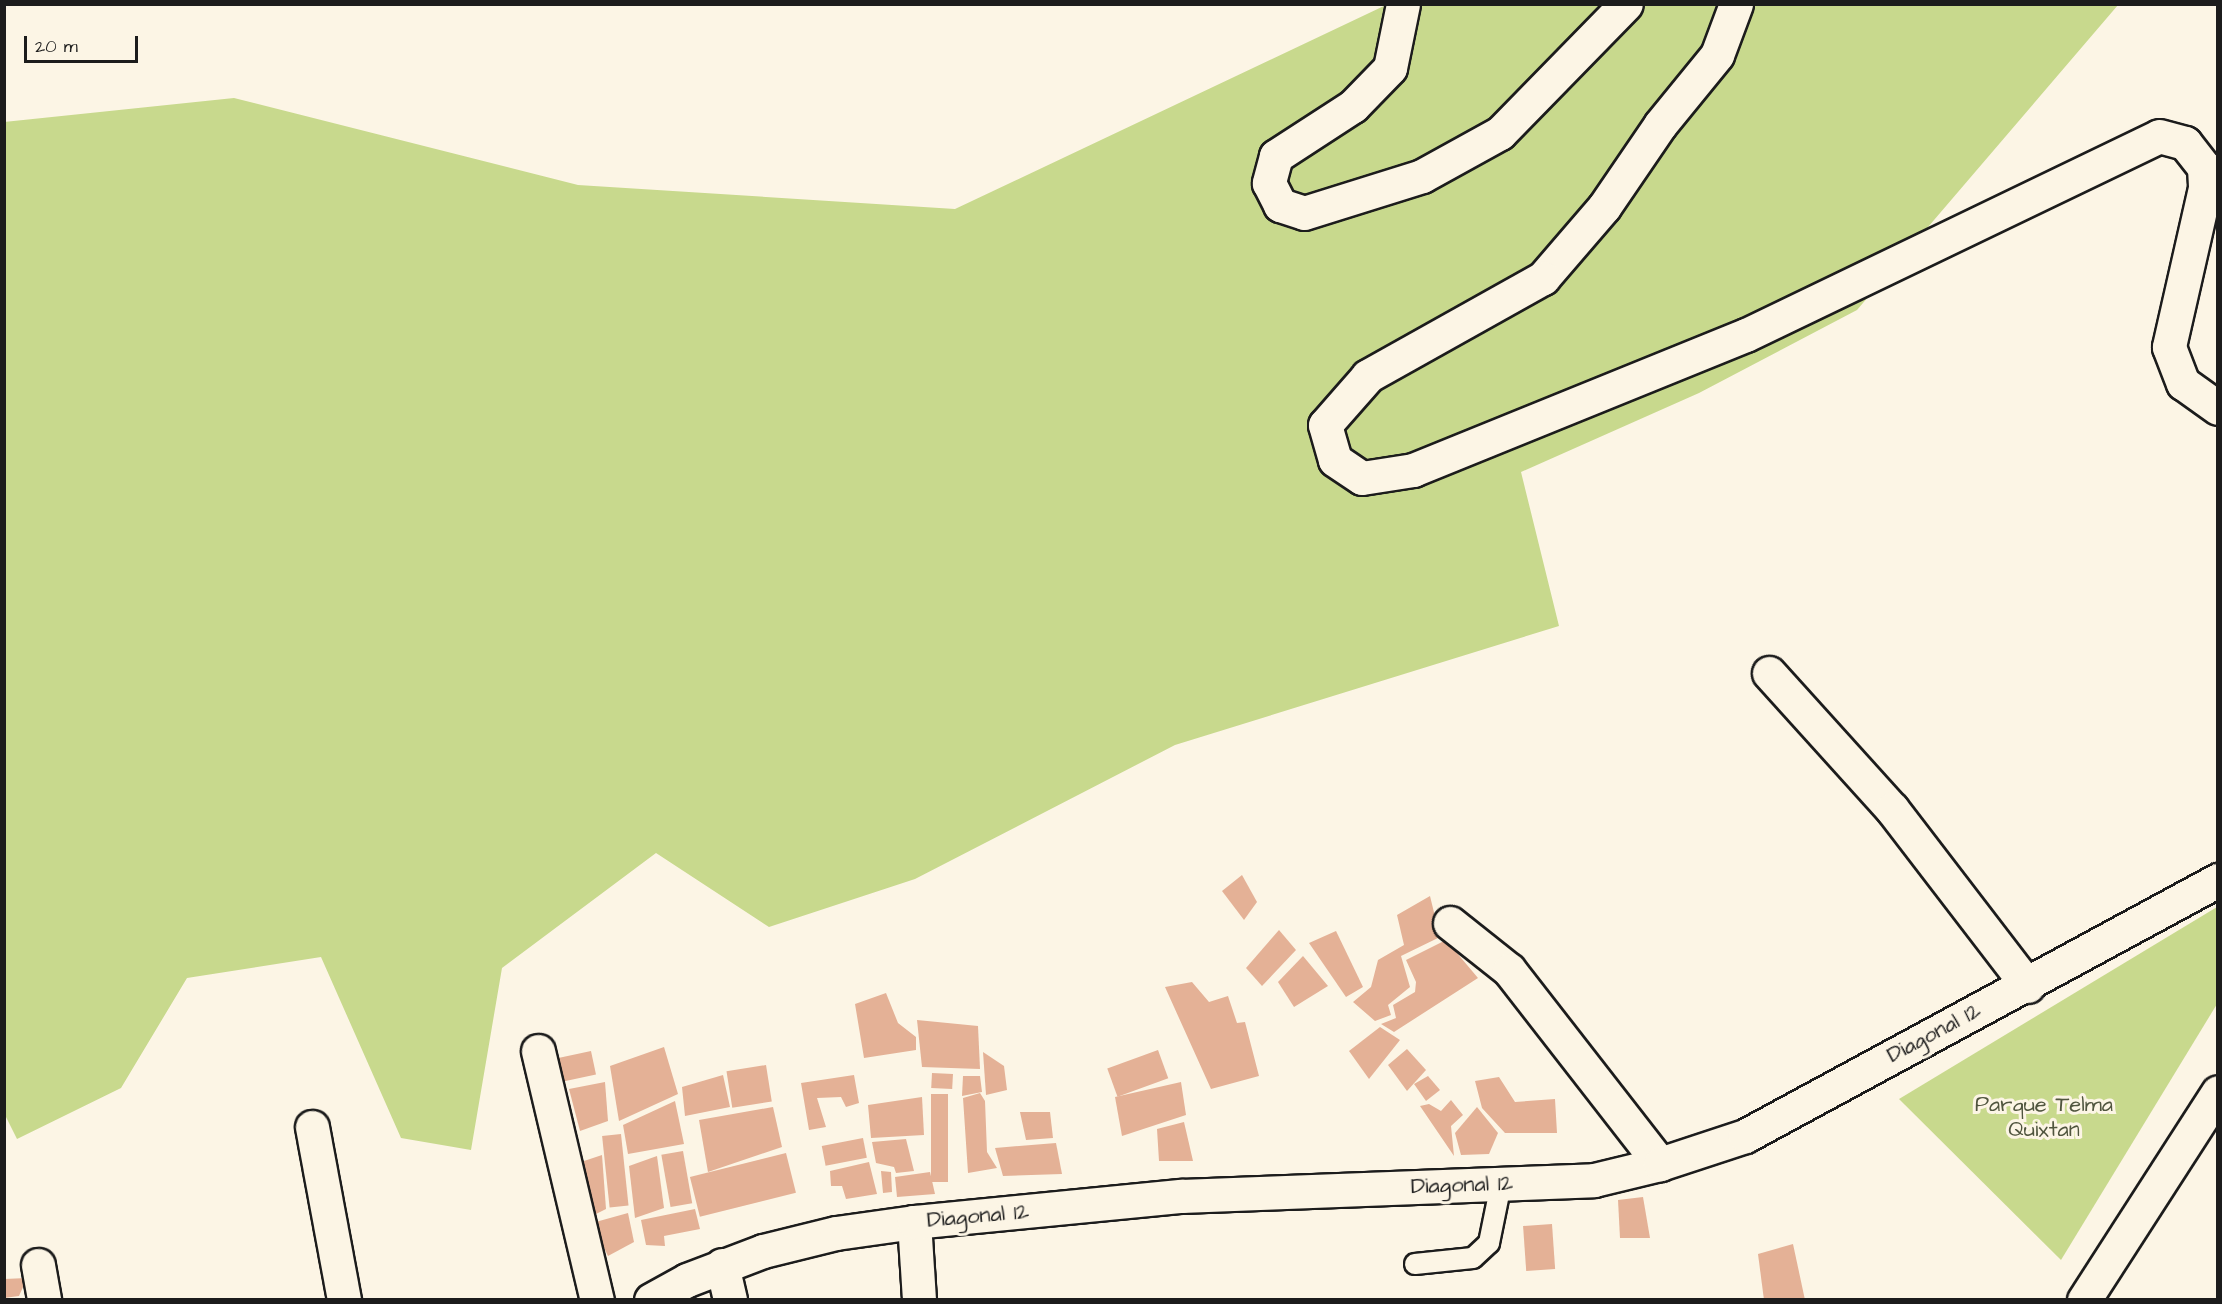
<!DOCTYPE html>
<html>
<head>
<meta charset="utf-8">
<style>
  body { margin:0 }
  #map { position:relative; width:2222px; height:1304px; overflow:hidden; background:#fcf5e5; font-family:"Architects Daughter",sans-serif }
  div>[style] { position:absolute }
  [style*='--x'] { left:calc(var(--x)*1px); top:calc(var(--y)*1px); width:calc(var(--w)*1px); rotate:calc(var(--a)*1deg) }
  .green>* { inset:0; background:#c8d98d }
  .building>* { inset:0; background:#e4b196; transform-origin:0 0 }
  .roads { filter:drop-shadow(2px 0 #1c1c1c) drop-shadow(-2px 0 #1c1c1c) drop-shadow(0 2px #1c1c1c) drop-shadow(0 -2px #1c1c1c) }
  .service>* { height:20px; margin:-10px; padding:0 10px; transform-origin:10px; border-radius:10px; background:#fcf5e5 }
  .minor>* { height:33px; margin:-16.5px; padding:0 16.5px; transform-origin:16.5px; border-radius:16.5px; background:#fcf5e5 }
  .tertiary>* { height:33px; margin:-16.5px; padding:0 16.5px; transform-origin:16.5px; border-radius:16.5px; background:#fcf5e5 }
  .secondary>* { height:33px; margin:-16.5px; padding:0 16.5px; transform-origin:16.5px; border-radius:16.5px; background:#fcf5e5 }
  span { translate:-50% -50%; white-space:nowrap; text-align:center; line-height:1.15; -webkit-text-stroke:6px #fcf5e5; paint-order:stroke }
  .street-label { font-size:22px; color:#1c1c1c }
  .park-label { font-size:22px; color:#50553e }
  .frame { position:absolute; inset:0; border:6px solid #1c1c1c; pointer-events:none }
  .scale { position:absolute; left:24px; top:36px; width:114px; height:27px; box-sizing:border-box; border:3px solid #1c1c1c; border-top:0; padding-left:8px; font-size:18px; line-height:21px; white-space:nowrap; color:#1c1c1c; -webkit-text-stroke:4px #fcf5e5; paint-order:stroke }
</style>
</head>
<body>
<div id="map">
  <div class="green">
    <i style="clip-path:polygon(1386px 5px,2118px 5px,1857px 310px,1699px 393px,1521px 472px,1559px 626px,1175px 745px,915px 879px,769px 927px,656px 853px,502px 968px,471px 1150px,401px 1138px,321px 957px,187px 978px,121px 1088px,17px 1139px,5px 1115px,4px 122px,234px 98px,578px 185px,955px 209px)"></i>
    <i style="clip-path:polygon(2217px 907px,2217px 1004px,2061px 1260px,1899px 1099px)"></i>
  </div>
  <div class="building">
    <i style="clip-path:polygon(1242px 875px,1257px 902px,1244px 920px,1222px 891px)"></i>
    <i style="clip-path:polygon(1430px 896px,1440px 937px,1401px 956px,1410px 987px,1388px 1005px,1391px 1015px,1375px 1021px,1353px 1002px,1371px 987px,1378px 960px,1404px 945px,1397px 915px)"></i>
    <i style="clip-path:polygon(1279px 930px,1296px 950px,1262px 986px,1246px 968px)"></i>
    <i style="clip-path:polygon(1336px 931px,1363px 987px,1346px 997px,1309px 943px)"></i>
    <i style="clip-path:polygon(1446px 940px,1478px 978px,1394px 1032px,1381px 1024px,1396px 1018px,1393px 1005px,1415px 992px,1416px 982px,1406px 960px)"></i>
    <i style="clip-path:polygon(1303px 956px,1328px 986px,1294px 1007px,1278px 982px)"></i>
    <i style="clip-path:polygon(1192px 982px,1209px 1002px,1228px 996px,1237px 1023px,1245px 1022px,1259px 1076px,1211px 1089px,1165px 987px)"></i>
    <i style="clip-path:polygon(886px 993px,898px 1023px,916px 1037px,916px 1050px,864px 1058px,855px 1004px)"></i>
    <i style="clip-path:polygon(917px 1020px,978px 1026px,980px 1069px,922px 1067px)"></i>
    <i style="clip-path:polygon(1380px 1027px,1400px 1040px,1369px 1079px,1349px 1051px)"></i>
    <i style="clip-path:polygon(664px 1047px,678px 1094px,619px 1121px,610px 1066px)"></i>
    <i style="clip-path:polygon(1407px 1049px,1426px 1070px,1407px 1091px,1388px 1065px)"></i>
    <i style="left:1158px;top:1050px;width:30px;height:54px;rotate:70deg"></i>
    <i style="left:591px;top:1051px;width:24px;height:37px;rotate:78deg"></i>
    <i style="clip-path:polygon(983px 1052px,1004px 1066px,1007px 1090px,986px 1095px)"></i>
    <i style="left:766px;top:1065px;width:37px;height:40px;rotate:81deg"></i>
    <i style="left:932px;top:1073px;width:21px;height:15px;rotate:3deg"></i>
    <i style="clip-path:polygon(723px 1075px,730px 1107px,685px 1116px,682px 1087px)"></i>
    <i style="clip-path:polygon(854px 1075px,859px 1103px,846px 1107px,841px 1097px,817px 1098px,826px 1127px,809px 1130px,801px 1083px)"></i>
    <i style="clip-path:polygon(963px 1076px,980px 1076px,982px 1092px,962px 1096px)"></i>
    <i style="clip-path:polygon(1428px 1076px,1440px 1090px,1426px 1101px,1414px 1084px)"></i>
    <i style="clip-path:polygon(1499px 1077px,1515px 1102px,1555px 1099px,1557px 1133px,1505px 1133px,1482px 1108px,1475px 1081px)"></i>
    <i style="clip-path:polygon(605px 1082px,608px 1121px,580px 1131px,569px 1089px)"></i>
    <i style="clip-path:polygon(1181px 1082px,1186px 1115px,1122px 1136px,1115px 1097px)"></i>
    <i style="clip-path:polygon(980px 1093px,985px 1101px,987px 1152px,997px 1168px,968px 1173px,963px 1098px)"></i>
    <i style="left:931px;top:1094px;width:17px;height:88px"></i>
    <i style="clip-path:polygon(922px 1097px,924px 1135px,871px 1138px,868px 1105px)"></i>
    <i style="clip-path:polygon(1451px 1100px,1463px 1115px,1451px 1126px,1454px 1156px,1420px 1106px,1429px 1104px,1441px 1111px)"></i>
    <i style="clip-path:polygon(675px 1101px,684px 1144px,628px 1154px,623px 1125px)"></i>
    <i style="clip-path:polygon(773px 1107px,782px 1147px,708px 1172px,699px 1120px)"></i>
    <i style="clip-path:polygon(1477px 1107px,1498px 1133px,1489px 1154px,1461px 1155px,1455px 1133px)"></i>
    <i style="clip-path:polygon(1020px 1112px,1050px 1112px,1053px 1138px,1026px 1140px)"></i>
    <i style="clip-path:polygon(1184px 1122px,1193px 1161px,1159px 1161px,1157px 1129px)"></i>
    <i style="left:621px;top:1134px;width:72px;height:19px;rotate:84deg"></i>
    <i style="left:863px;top:1138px;width:20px;height:42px;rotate:79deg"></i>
    <i style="clip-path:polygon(906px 1139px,914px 1171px,896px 1173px,894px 1167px,876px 1163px,872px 1142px)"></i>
    <i style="clip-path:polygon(1056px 1143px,1062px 1174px,1003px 1176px,995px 1148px)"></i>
    <i style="left:683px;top:1151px;width:53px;height:22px;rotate:80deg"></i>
    <i style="left:786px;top:1153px;width:41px;height:99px;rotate:76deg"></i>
    <i style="clip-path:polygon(602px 1155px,606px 1209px,594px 1215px,581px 1162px)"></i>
    <i style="clip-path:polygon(657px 1156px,664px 1208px,635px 1218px,629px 1166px)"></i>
    <i style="clip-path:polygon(869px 1162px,877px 1194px,846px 1199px,842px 1186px,831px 1186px,830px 1171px)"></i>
    <i style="clip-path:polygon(881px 1171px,891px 1172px,892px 1192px,883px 1193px)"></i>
    <i style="clip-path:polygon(930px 1172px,935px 1194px,897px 1197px,895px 1177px)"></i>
    <i style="clip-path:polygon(1643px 1197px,1650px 1238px,1620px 1238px,1618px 1200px)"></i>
    <i style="clip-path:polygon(695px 1209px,700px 1229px,664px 1236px,665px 1246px,646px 1245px,641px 1220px)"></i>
    <i style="clip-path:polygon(628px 1213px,634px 1242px,608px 1256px,592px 1223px)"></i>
    <i style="left:1552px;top:1224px;width:45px;height:29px;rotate:86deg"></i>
    <i style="clip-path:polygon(1793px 1244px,1805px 1300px,1764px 1300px,1758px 1254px)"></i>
    <i style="clip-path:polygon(27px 1278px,19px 1296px,4px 1298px,4px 1279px)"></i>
  </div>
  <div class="roads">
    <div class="service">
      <i style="--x:1415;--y:1264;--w:58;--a:-5.9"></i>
      <i style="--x:1473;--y:1258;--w:22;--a:-43"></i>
      <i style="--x:1489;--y:1243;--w:60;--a:-78.5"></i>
    </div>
    <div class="minor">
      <i style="--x:1403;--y:4;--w:65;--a:101.5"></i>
      <i style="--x:1390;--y:68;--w:53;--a:134.2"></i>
      <i style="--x:1353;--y:106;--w:92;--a:147"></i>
      <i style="--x:1276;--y:156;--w:28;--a:105"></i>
      <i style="--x:1269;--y:183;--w:25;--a:63"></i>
      <i style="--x:1280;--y:205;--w:25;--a:18"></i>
      <i style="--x:1304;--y:213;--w:124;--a:-17.4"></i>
      <i style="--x:1422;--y:176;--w:89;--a:-28.9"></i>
      <i style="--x:1500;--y:133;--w:180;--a:-45.7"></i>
      <i style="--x:1736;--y:4;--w:54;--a:110.4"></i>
      <i style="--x:1717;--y:55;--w:90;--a:129.2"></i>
      <i style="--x:1660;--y:125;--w:99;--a:124.3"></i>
      <i style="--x:1604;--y:207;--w:94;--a:130.7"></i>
      <i style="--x:1543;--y:278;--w:201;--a:150.8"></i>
      <i style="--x:1368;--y:376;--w:65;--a:131.3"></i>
      <i style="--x:1325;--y:425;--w:36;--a:74"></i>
      <i style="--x:1335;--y:460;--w:32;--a:34"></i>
      <i style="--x:1362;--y:478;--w:52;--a:-8.9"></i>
      <i style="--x:1413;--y:470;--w:359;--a:-22.1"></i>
      <i style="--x:1746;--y:335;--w:458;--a:-25.7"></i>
      <i style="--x:2159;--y:136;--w:27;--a:15"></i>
      <i style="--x:2185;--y:143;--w:31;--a:52"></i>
      <i style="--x:2204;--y:167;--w:21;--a:87"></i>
      <i style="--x:2205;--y:188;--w:163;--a:102.8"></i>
      <i style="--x:2169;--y:347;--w:39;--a:69"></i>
      <i style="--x:2183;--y:383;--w:43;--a:35.5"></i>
      <i style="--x:1769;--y:673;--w:183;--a:47.9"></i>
      <i style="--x:1892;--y:809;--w:223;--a:52.5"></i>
      <i style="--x:1450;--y:923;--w:75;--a:38.5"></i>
      <i style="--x:1509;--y:970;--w:246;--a:52.1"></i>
      <i style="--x:538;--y:1051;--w:256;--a:76.7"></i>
      <i style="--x:312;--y:1127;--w:176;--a:79.5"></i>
      <i style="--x:914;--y:1222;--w:78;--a:86.3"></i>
      <i style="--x:38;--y:1265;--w:36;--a:80"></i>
      <i style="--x:722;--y:1265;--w:36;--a:77"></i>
    </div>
    <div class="tertiary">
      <i style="--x:2084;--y:1300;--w:247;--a:-57.2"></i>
    </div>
    <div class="secondary">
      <i style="--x:651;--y:1300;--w:41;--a:-29.1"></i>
      <i style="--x:687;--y:1280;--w:81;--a:-20.9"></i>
      <i style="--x:763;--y:1251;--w:75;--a:-13.9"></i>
      <i style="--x:836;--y:1233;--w:79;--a:-8"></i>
      <i style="--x:914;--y:1222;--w:268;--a:-5.6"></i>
      <i style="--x:1181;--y:1196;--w:413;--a:-2.2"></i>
      <i style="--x:1594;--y:1180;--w:68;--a:-13.6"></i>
      <i style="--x:1660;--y:1164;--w:89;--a:-18.2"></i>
      <i style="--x:1745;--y:1136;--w:538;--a:-28.42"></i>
    </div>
  </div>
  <div class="street-label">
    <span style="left:1934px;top:1033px;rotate:-28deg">Diagonal 12</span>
    <span style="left:1462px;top:1185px;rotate:-2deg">Diagonal 12</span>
    <span style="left:978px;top:1216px;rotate:-5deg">Diagonal 12</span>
  </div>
  <div class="park-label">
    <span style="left:2044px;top:1117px">Parque Telma<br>Quixtan</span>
  </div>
  <div class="frame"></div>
  <div class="scale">20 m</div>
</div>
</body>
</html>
